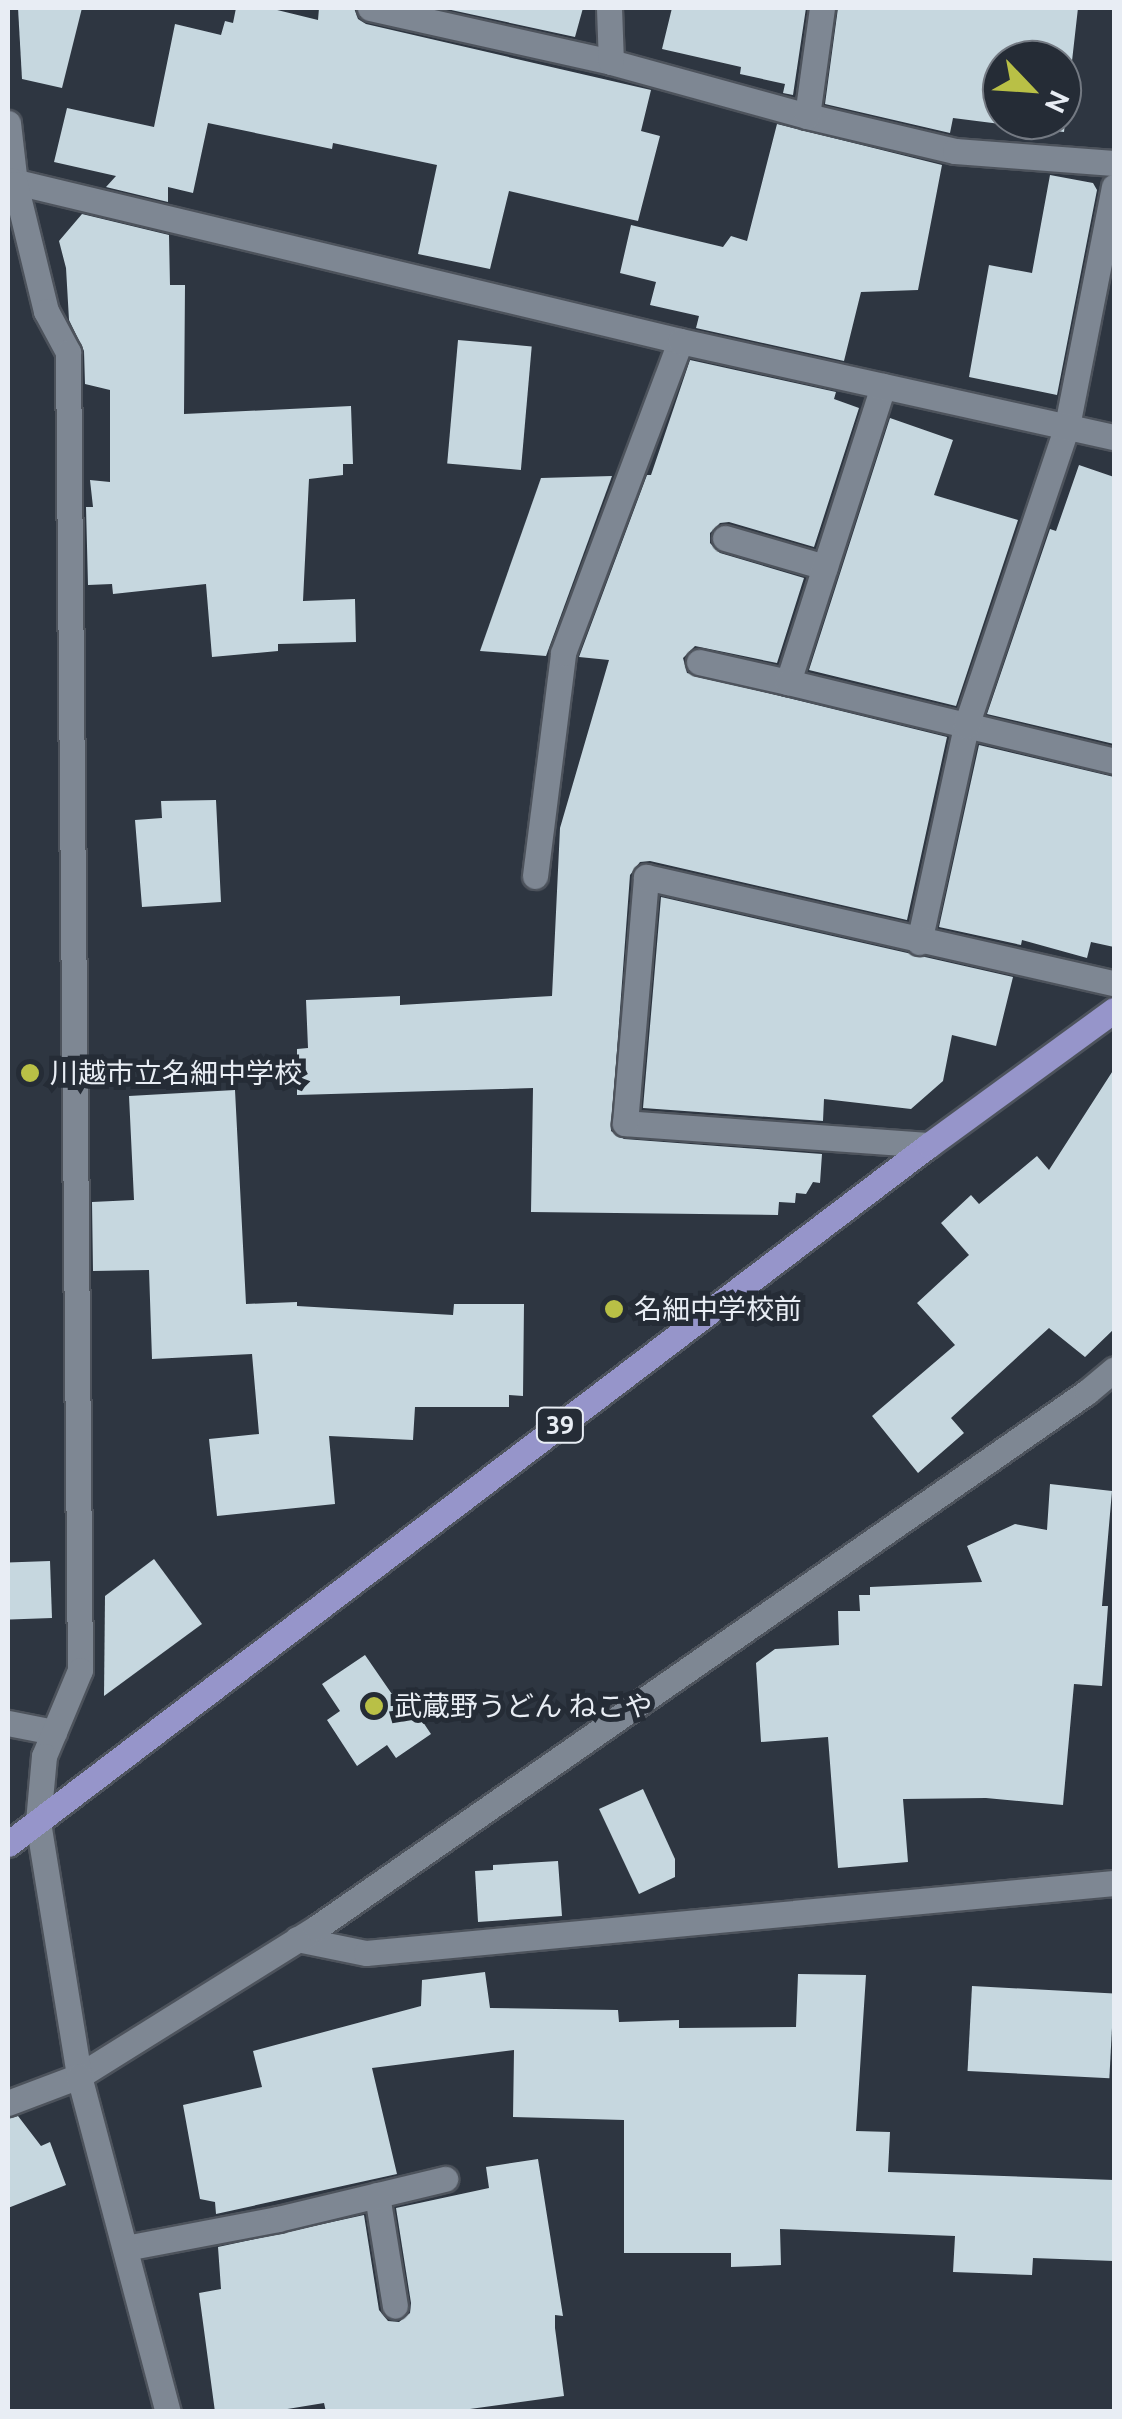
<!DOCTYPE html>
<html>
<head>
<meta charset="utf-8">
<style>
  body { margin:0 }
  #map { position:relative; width:1122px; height:2419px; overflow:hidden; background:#2e3641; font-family:Ubuntu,"Noto Sans JP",sans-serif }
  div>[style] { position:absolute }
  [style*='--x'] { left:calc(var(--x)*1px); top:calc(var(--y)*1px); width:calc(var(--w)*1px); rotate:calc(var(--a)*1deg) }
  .building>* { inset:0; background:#c6d7df; transform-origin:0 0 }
  .roads { filter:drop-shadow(2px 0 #4d535c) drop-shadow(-2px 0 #4d535c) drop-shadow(0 2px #4d535c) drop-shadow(0 -2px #4d535c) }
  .lane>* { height:25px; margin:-12.5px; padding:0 12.5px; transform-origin:12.5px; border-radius:12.5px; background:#7e8793 }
  .street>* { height:25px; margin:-12.5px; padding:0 12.5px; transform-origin:12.5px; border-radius:12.5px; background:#7e8793 }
  .secondary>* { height:25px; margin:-12.5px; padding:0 12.5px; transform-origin:12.5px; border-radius:12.5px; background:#7e8793 }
  .primary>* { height:25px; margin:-12.5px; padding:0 12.5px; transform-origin:12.5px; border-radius:12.5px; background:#9695ca }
  .dots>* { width:28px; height:28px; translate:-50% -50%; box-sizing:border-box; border:5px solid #252c36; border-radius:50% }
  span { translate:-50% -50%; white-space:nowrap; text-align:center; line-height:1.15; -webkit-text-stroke:10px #252c36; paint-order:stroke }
  .shield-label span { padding:2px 8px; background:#252c36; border:2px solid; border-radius:8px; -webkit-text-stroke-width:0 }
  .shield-label { font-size:25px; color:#e8edf4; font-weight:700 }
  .poi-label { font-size:28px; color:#e8edf4 }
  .left { translate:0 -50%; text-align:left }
  .frame { position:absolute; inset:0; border:10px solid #e8edf4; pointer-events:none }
  .north { position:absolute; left:982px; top:40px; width:100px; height:100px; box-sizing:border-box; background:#252c36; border:2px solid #737982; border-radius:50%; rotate:115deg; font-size:28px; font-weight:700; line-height:40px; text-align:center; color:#e8edf4 }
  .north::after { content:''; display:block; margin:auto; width:35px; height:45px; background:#b9c046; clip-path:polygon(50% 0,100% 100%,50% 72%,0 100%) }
</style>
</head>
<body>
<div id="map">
  <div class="building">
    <i style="clip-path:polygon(18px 8px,82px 8px,62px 88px,22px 79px)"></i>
    <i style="clip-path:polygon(236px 8px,269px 8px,318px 20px,319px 8px,354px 8px,358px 19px,366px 24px,651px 90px,641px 131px,660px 136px,638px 221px,509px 191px,490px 269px,418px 254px,437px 165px,333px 143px,332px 149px,208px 123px,193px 193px,168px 187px,168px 202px,106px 187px,116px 176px,54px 162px,67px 108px,154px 127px,175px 24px,221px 35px,225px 21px,233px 23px)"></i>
    <i style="clip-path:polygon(442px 8px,583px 8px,575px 37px)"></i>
    <i style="clip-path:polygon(672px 8px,806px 8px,793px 95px,783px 93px,785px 84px,740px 74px,741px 67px,662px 49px)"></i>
    <i style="clip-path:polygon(evenodd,838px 8px,1078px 8px,1064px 132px,953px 118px,950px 133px,825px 104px,838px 8px,1002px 60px,1062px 60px,1062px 120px,1002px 120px,1002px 60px)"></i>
    <i style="clip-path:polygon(777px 124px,942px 165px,918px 290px,861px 292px,844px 361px,696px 328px,699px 316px,650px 305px,656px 282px,620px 273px,631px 225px,723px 247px,731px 236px,747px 241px)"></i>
    <i style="clip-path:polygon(1050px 175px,1093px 183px,1097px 190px,1057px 395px,969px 377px,989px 265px,1032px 273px)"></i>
    <i style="clip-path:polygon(82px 214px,169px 235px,170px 285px,185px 285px,184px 414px,351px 406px,353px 464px,343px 464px,343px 475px,309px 479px,303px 601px,355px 599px,356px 642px,278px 644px,278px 651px,212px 657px,206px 584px,113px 594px,112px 584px,88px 585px,86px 507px,93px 507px,90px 480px,110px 482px,110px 390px,85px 384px,84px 351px,69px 320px,66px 268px,59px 241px)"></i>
    <i style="left:458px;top:340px;width:74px;height:124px;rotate:5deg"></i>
    <i style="clip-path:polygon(690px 360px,836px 392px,834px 399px,859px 408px,814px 547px,729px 522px,720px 523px,710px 533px,710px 543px,720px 553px,804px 578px,777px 663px,695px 646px,683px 658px,687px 673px,947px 737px,907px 920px,650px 861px,640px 862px,630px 875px,611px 1131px,624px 1139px,822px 1154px,820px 1183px,813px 1182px,806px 1194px,796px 1193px,795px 1203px,779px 1202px,778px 1215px,531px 1212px,533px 1088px,297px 1095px,297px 1049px,308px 1048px,306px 1000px,400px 996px,400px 1005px,552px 996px,560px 828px,609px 660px,579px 657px,647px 475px,651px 475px)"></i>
    <i style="clip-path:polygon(890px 418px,953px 440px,934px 495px,1018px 520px,956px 706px,809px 670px)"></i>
    <i style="clip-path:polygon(1079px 465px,1114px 477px,1114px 744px,987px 714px,1050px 529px,1056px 531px)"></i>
    <i style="clip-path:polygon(612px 476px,546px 656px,480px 651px,541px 478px)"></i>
    <i style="clip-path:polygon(979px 745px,1114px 777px,1114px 947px,1091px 942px,1087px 958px,1022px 940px,1021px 945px,939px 927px)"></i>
    <i style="clip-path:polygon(216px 800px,221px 902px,142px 907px,135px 820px,162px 818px,161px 801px)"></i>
    <i style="clip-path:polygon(661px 897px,1013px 977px,996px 1046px,952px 1035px,943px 1081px,911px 1109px,824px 1099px,823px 1121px,643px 1108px)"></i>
    <i style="clip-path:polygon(1114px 1069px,1114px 1329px,1085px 1357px,1049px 1328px,951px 1418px,964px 1433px,918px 1473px,872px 1416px,955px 1345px,917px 1303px,969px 1255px,941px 1223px,971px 1195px,979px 1204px,1037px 1156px,1049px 1170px)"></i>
    <i style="clip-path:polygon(235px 1090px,246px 1304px,297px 1302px,297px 1306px,453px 1315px,454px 1304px,524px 1304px,523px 1396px,509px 1395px,509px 1407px,415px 1407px,413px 1440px,329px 1436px,335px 1504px,217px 1516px,209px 1439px,259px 1434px,252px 1354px,152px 1359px,149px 1270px,93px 1271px,92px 1202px,134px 1200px,129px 1096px)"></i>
    <i style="clip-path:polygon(1050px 1484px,1112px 1491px,1102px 1606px,1108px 1606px,1102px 1686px,1074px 1684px,1063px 1805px,986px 1798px,903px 1799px,908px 1862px,838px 1868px,828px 1737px,761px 1742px,756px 1663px,775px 1649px,839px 1645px,838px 1611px,860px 1611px,859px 1595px,870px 1595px,870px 1587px,982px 1582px,967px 1546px,1015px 1524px,1047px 1530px)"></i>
    <i style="clip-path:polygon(154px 1559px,202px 1624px,104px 1696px,105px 1596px)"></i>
    <i style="left:50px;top:1561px;width:57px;height:42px;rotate:88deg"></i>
    <i style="clip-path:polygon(365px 1655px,396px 1700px,404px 1694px,431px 1734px,396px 1758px,387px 1745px,357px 1766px,327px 1720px,340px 1711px,322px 1684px)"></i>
    <i style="clip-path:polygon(643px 1789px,675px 1859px,675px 1877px,639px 1894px,599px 1809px)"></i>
    <i style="clip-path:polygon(558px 1861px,562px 1916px,478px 1922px,475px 1871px,493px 1870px,493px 1865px)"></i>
    <i style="clip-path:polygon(485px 1972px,490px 2008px,618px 2010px,619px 2022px,679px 2020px,679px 2028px,796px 2027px,798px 1974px,866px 1975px,856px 2131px,890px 2132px,888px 2172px,1114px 2180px,1114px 2261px,1033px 2258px,1032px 2275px,953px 2272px,955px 2236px,780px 2229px,781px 2265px,731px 2267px,731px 2253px,624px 2253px,624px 2120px,513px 2117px,514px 2050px,372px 2068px,397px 2174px,216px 2214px,215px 2202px,200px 2199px,183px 2105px,262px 2087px,253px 2051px,421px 2006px,422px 1980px)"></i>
    <i style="left:972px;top:1986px;width:142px;height:85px;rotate:3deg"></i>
    <i style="clip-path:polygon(18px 2116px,41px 2146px,50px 2142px,66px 2185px,8px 2208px,8px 2119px)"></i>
    <i style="clip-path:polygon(538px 2159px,563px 2316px,555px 2315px,555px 2328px,564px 2396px,448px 2412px,326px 2412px,324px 2403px,269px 2412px,215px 2412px,199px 2293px,221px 2289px,218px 2247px,364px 2215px,379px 2310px,388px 2321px,399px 2322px,410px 2313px,411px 2303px,396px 2208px,489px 2188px,486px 2167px)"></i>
  </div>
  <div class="roads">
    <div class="lane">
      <i style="--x:725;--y:538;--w:104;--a:16.2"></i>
      <i style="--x:699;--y:662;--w:91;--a:12.7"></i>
      <i style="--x:535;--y:876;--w:225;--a:-82.8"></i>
      <i style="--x:563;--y:653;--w:333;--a:-69.4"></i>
    </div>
    <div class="street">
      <i style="--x:370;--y:8;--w:247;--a:12.6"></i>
      <i style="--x:611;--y:62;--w:203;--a:15.4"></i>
      <i style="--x:807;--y:116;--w:152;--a:13.3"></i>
      <i style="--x:955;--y:151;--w:159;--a:4.3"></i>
      <i style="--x:609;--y:8;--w:54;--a:87.9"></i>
      <i style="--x:807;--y:116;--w:109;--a:-82.1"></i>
      <i style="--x:8;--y:123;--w:61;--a:83.5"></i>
      <i style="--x:883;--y:386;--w:311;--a:107.8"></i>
      <i style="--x:788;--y:682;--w:335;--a:13.6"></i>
      <i style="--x:919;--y:942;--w:221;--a:-77.7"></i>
      <i style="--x:966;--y:726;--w:317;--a:-71.4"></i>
      <i style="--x:1067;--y:426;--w:244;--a:-78.9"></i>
      <i style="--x:929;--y:1145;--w:305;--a:-175.9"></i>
      <i style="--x:625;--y:1123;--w:247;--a:-85.1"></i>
      <i style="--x:646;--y:877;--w:480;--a:12.8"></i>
      <i style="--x:8;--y:1723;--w:47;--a:11.1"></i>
      <i style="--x:297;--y:1939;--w:70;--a:11.5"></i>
      <i style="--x:366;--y:1953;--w:751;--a:-5.35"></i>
      <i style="--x:8;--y:2103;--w:76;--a:-20.8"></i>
      <i style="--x:79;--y:2076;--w:279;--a:-32"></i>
      <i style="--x:316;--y:1928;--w:939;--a:-34.81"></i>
      <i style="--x:1087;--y:1392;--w:35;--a:-40"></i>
      <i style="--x:377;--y:2195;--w:112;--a:80.8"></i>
      <i style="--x:126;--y:2248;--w:155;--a:-10.8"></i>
      <i style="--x:278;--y:2219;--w:172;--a:-13.5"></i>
    </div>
    <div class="secondary">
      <i style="--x:8;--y:180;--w:691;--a:13.47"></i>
      <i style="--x:680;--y:341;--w:444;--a:12.5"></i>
      <i style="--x:15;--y:184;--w:131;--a:76.3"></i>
      <i style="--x:46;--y:311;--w:47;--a:61.8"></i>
      <i style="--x:68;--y:352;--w:1318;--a:89.48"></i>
      <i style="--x:80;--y:1670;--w:93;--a:112.7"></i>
      <i style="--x:44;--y:1756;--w:66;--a:95.2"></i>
      <i style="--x:38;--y:1822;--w:257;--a:80.8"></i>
      <i style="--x:79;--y:2076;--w:348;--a:75.2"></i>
    </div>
    <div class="primary">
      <i style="--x:8;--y:1844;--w:1156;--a:-37.2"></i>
      <i style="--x:929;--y:1145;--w:229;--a:-36.1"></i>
    </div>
  </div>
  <div class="dots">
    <i style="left:30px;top:1073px;background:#b9c046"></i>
    <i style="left:614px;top:1309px;background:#b9c046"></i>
    <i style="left:374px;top:1706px;background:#b9c046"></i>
  </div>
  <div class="shield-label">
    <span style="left:560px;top:1425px">39</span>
  </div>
  <div class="poi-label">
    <span class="left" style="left:50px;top:1073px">川越市立名細中学校</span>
    <span class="left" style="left:634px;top:1309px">名細中学校前</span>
    <span class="left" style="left:394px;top:1706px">武蔵野うどん ねこや</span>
  </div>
  <div class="frame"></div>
  <div class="north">N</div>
</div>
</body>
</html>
